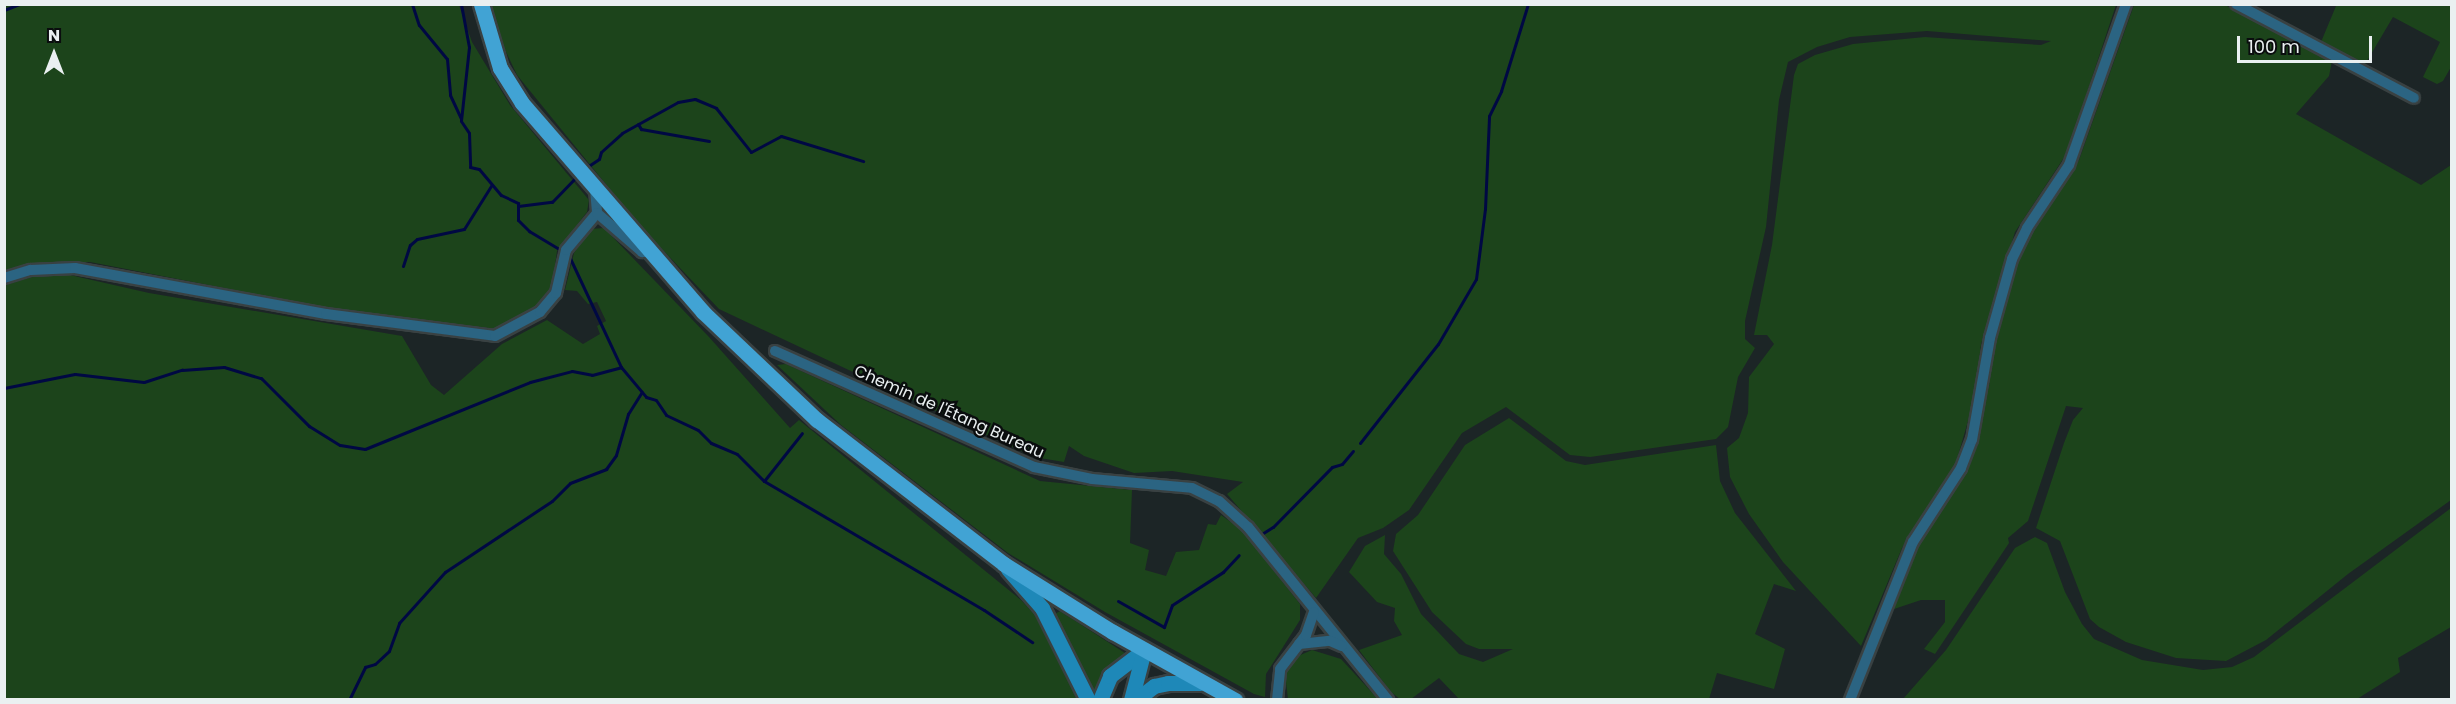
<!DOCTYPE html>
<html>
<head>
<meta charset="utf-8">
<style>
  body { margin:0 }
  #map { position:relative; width:2456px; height:704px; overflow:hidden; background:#1c2526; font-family:Poppins,sans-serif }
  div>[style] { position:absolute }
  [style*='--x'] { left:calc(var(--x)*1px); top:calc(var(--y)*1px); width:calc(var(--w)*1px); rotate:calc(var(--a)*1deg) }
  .green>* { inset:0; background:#1c441b }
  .stream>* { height:3px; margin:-1.5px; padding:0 1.5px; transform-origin:1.5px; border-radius:1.5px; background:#000843 }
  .roads { filter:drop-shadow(2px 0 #394142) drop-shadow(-2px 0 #394142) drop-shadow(0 2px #394142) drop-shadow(0 -2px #394142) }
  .minor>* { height:10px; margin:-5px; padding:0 5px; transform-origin:5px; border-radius:5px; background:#2b6482 }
  .secondary>* { height:15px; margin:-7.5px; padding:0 7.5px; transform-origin:7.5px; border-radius:7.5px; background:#1e88b8 }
  .primary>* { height:15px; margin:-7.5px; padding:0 7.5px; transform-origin:7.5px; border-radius:7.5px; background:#41a3d4 }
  span { translate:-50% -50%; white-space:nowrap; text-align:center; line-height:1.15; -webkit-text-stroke:5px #0a0d0e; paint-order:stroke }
  .street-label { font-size:16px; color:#eaf0f1 }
  .frame { position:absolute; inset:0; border:6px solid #eaf0f1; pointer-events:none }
  .north { position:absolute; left:24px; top:24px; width:60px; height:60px; -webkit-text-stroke:4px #0a0d0e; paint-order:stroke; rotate:0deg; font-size:16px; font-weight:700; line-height:24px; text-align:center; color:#eaf0f1 }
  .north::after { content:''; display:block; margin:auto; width:21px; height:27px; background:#eaf0f1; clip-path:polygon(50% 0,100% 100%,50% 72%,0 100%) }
  .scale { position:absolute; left:2237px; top:36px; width:135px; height:27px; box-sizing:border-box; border:3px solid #eaf0f1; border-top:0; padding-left:8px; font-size:18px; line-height:21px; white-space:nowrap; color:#eaf0f1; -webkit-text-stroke:4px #0a0d0e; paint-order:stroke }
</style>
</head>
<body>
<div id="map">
  <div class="green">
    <i style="clip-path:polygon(4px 5px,459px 5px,472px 42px,510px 105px,589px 200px,587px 212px,557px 251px,552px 288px,544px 301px,531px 314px,496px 329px,321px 307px,90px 262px,46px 263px,5px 273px)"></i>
    <i style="clip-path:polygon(491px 5px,2116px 5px,2067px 153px,2015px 232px,1981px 344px,1975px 397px,1955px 466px,1902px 548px,1861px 646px,1783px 562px,1749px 514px,1730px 477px,1727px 448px,1739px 438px,1748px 413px,1749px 377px,1774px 344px,1767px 335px,1754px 335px,1772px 245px,1794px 75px,1798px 64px,1815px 55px,1853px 44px,1925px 37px,2041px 45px,2051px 41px,1927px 31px,1850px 37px,1817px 47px,1788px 62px,1779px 100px,1766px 227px,1745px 321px,1745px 339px,1755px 348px,1738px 377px,1728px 427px,1716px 439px,1590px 457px,1570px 455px,1506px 407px,1462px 433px,1409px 510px,1383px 528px,1358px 538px,1316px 598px,1227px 494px,1243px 482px,1172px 471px,1134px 473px,1084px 456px,1069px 446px,1064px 462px,1034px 457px,719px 309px,640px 226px,517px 75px,499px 37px)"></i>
    <i style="clip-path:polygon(2134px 5px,2225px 5px,2332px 61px,2329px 76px,2296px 114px,2421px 185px,2451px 165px,2451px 500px,2348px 574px,2266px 640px,2226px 661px,2176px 658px,2126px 642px,2099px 627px,2090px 619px,2060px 541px,2036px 528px,2064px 443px,2073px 420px,2083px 408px,2066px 406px,2028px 521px,2008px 538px,2009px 543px,1935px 654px,1924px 649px,1945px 622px,1945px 600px,1921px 600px,1888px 611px,1919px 541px,1937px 518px,1971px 454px,1989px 386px,1994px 343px,2019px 255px,2079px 160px)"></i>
    <i style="clip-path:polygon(2333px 5px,2451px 5px,2451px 67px,2443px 81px,2437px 84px,2423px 77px,2440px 42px,2393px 17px,2364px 66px,2321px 42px,2336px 6px)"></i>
    <i style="clip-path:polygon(604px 228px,709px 337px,790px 428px,799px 420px,1021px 600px,1035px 615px,1079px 699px,5px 700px,5px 285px,32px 277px,70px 275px,149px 293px,402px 336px,431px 385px,444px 395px,502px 344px,547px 320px,583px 344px,600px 334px,597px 326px,606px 321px,597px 302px,588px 304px,577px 291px,565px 290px,574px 253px,590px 229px)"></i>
    <i style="clip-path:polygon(786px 364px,1040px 481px,1132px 490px,1130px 543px,1149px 550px,1145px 570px,1166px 576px,1176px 552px,1199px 550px,1208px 524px,1216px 525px,1221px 515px,1242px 530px,1300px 604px,1300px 620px,1266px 674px,1265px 697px,1254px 694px,1105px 612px,1008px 553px,841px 425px,777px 365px)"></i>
    <i style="clip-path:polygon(1509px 418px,1566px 461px,1585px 465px,1716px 445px,1720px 481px,1735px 513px,1796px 591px,1774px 584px,1755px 634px,1785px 649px,1774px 689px,1717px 673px,1709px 699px,1459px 699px,1439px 678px,1411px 699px,1400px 699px,1391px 692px,1359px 650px,1402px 635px,1394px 621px,1395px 608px,1377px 602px,1349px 572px,1365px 546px,1385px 535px,1384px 554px,1401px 574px,1421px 614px,1459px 654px,1483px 662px,1513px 649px,1479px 649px,1466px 644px,1432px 612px,1393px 551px,1396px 534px,1418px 515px,1465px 445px)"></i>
    <i style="clip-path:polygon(2451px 508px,2451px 627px,2398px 658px,2400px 672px,2357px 699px,1903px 699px,1946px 650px,2015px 548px,2035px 537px,2047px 543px,2065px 592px,2082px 624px,2094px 639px,2142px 660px,2203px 670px,2232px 667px,2254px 657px)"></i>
    <i style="clip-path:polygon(1060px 611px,1128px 655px,1093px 699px,1055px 614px)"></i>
    <i style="clip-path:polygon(1312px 650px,1341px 659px,1378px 699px,1288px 699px,1285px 674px,1298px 656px)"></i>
  </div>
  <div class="stream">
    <i style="--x:412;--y:4;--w:22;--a:72"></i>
    <i style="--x:419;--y:25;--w:44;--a:50.5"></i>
    <i style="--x:447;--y:59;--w:36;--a:85"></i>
    <i style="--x:450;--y:95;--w:26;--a:65"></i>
    <i style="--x:461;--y:4;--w:44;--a:79.5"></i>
    <i style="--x:469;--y:47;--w:74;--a:96.2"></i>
    <i style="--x:461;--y:121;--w:14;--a:56"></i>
    <i style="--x:469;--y:133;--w:34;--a:88"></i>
    <i style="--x:470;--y:167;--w:9;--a:13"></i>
    <i style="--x:479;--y:169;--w:34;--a:50"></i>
    <i style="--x:501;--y:195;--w:19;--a:25"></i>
    <i style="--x:518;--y:203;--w:17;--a:90"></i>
    <i style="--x:518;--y:220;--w:16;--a:45"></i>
    <i style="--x:529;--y:231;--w:37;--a:31"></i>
    <i style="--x:4;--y:10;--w:17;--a:-21"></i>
    <i style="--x:638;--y:124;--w:6;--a:59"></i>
    <i style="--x:641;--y:129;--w:69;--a:10"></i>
    <i style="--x:587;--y:167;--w:14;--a:-34"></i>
    <i style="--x:599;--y:159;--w:7;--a:-74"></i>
    <i style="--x:601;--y:152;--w:28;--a:-42"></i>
    <i style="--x:622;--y:133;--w:64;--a:-29"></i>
    <i style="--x:678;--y:102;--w:17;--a:-10"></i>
    <i style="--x:695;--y:99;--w:23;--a:23"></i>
    <i style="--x:716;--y:108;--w:56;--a:51.5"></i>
    <i style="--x:751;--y:152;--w:34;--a:-28"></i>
    <i style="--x:781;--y:136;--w:86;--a:17"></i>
    <i style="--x:518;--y:206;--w:34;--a:-7"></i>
    <i style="--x:552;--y:202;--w:32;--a:-46"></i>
    <i style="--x:569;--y:256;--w:123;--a:64.9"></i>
    <i style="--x:621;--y:367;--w:39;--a:50"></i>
    <i style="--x:646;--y:397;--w:10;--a:17"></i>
    <i style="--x:656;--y:400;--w:18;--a:56"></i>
    <i style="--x:666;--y:415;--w:35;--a:25"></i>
    <i style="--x:698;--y:430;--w:18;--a:45"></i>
    <i style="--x:711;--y:443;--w:28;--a:23"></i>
    <i style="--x:737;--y:454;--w:38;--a:45"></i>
    <i style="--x:764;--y:481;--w:255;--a:30.4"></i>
    <i style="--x:984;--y:610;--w:58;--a:33.7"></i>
    <i style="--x:403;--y:266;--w:22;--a:-72"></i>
    <i style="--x:410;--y:245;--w:9;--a:-41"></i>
    <i style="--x:417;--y:239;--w:48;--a:-12"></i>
    <i style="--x:464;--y:229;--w:51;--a:-57.9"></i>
    <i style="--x:4;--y:388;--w:72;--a:-11.2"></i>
    <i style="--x:75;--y:374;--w:69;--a:6.6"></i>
    <i style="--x:144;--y:382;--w:40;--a:-18"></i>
    <i style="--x:182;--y:370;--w:42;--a:-4.1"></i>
    <i style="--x:224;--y:367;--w:39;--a:17"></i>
    <i style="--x:261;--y:378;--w:68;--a:45"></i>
    <i style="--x:309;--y:426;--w:36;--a:32"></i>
    <i style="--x:340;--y:445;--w:25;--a:9"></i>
    <i style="--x:365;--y:449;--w:178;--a:-22.1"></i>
    <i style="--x:530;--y:382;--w:43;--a:-14.7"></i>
    <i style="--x:572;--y:371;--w:20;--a:11"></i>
    <i style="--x:592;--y:375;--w:30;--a:-15"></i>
    <i style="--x:1360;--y:443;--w:126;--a:-51.8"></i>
    <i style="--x:1438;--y:344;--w:75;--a:-59.7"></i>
    <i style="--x:1476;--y:279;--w:71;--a:-82.7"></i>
    <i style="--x:1485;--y:209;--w:93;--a:-87.5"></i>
    <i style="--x:1489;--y:116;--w:28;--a:-64"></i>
    <i style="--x:1501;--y:91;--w:91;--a:-72.8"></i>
    <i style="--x:764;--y:481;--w:61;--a:-51.6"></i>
    <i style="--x:1260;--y:535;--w:15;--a:-32"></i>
    <i style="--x:1273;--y:527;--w:84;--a:-45.5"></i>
    <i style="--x:1332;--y:467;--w:10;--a:-17"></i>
    <i style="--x:1342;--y:464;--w:17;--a:-50"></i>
    <i style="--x:1118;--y:601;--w:53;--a:29.5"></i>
    <i style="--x:1164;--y:627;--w:23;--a:-70"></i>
    <i style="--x:1172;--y:605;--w:61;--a:-32.9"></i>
    <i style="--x:1223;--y:572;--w:23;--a:-47"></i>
    <i style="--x:349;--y:700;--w:37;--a:-64"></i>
    <i style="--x:365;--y:667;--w:10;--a:-17"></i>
    <i style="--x:375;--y:664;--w:19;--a:-43"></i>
    <i style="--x:389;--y:651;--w:30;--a:-70"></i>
    <i style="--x:399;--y:623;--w:69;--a:-48"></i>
    <i style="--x:445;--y:572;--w:128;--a:-33.6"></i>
    <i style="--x:552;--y:501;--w:25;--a:-45"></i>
    <i style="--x:570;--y:483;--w:39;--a:-21"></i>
    <i style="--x:606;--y:469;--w:17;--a:-54"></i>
    <i style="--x:616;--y:455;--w:43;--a:-73.7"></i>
    <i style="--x:628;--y:414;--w:26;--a:-58"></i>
  </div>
  <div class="roads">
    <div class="minor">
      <i style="--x:2236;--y:4;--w:201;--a:27.8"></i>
      <i style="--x:595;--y:189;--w:24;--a:85"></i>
      <i style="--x:4;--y:278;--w:28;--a:-17"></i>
      <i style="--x:31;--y:270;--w:44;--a:-2.6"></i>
      <i style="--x:75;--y:268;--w:255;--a:10.4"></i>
      <i style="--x:326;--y:314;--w:170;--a:7.4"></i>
      <i style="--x:495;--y:336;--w:51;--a:-28.1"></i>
      <i style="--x:540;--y:312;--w:25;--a:-50"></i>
      <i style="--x:556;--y:293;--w:44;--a:-76.9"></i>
      <i style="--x:566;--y:250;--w:48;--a:-50"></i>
      <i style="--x:597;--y:213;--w:60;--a:40.9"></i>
      <i style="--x:642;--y:252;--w:6;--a:0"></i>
      <i style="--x:775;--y:351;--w:284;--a:24.1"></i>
      <i style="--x:1034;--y:467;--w:59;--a:11.7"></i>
      <i style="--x:1092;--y:479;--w:100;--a:5.1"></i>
      <i style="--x:1192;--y:488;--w:30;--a:26"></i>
      <i style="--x:1219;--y:501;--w:39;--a:42"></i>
      <i style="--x:1248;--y:527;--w:223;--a:51"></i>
      <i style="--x:1299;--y:644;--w:31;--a:-6"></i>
      <i style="--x:1330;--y:641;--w:13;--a:23"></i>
      <i style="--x:1277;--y:700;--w:31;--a:-84"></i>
      <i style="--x:1280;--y:669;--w:43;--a:-52.6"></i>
      <i style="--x:1306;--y:635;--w:24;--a:-71"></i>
      <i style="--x:1850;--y:700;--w:170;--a:-68.3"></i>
      <i style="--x:1913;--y:542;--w:88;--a:-57"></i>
      <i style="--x:1961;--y:468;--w:30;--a:-69"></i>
      <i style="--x:1972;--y:440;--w:104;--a:-80"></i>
      <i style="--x:1990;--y:338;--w:82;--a:-74.4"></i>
      <i style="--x:2012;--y:259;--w:34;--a:-64"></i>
      <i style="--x:2027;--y:228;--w:76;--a:-56.3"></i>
      <i style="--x:2069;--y:165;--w:171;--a:-70.5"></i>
    </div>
    <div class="secondary">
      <i style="--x:1008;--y:569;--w:52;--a:48.9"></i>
      <i style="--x:1042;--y:608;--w:103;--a:63.4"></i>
      <i style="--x:1100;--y:700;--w:26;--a:-67"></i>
      <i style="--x:1110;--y:676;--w:43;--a:-37.4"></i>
      <i style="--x:1131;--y:700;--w:52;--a:-75.4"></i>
      <i style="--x:1136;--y:700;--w:23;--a:-38"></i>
      <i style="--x:1154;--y:686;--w:14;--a:-12"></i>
      <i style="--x:1168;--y:683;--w:32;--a:0"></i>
    </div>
    <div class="primary">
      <i style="--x:481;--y:4;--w:67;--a:73.5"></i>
      <i style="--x:500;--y:68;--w:41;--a:57.8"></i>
      <i style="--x:522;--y:103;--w:276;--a:49.1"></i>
      <i style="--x:703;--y:312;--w:157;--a:43.5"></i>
      <i style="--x:817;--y:420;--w:236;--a:37.6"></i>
      <i style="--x:1004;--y:564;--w:128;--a:32"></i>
      <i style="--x:1113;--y:632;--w:140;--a:29.1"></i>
    </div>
  </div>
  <div class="street-label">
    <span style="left:949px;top:412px;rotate:24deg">Chemin de l'Étang Bureau</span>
  </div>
  <div class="frame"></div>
  <div class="north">N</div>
  <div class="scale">100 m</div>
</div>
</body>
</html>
